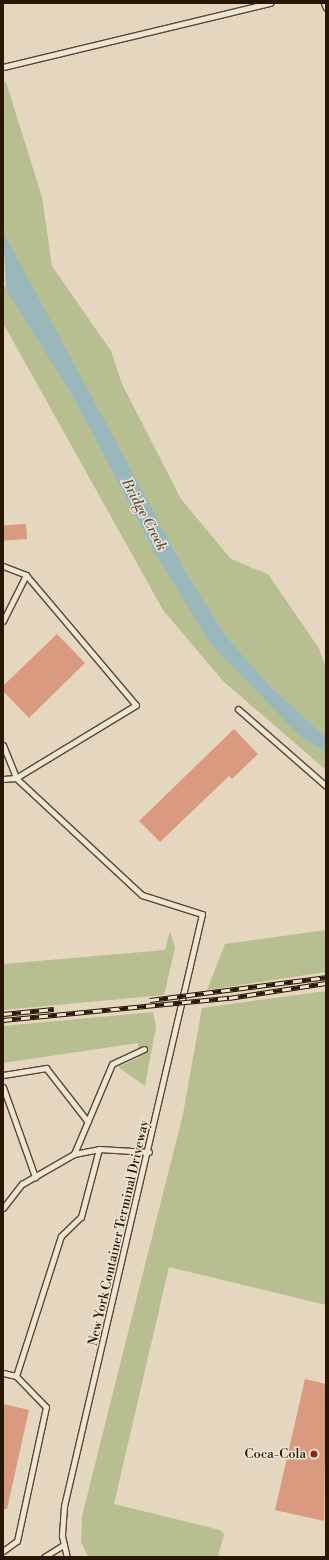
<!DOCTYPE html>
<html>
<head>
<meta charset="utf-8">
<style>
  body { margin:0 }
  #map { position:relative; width:329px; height:1560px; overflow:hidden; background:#e5d7bf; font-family:"Libre Bodoni",serif }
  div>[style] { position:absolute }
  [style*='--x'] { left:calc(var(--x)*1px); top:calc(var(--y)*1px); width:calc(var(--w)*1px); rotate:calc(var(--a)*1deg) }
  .green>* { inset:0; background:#b7be90 }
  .water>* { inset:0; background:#9ab7bc }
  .building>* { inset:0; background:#d99a7f; transform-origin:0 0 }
  .roads { filter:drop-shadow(1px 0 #584731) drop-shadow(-1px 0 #584731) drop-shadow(0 1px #584731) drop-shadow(0 -1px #584731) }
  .service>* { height:5px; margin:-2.5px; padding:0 2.5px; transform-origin:2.5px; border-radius:2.5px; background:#eee5d5 }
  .rail>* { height:4.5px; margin-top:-2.25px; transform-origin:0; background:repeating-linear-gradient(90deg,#eee5d5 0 9px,#291702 0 18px); box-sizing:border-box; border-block:1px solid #291702 }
  .dots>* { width:11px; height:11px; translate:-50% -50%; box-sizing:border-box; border:2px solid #eee5d5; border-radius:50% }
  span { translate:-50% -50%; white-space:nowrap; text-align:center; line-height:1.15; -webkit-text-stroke:3px #eee5d5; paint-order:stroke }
  .street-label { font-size:13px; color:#291702 }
  .poi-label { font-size:13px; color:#291702 }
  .right { translate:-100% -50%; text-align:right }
  .water-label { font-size:14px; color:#514f43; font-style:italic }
  .frame { position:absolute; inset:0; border:4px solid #291702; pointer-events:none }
</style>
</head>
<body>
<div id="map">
  <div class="green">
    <i style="clip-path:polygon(6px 82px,42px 197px,52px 266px,111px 351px,122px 384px,181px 499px,231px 559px,268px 574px,318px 647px,326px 667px,326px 737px,270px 686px,227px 637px,190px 579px,14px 254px,3px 232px,3px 83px)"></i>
    <i style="clip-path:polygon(3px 283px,73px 397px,151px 546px,302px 738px,326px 752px,326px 770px,223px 681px,163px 610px,3px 323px)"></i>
    <i style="clip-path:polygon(326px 930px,326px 972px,207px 990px,225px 944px)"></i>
    <i style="clip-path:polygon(170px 931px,175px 948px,164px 995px,3px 1010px,3px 964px,165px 950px)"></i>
    <i style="clip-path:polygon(326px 991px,326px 1305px,169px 1267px,114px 1504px,220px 1530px,224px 1534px,218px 1557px,88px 1557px,81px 1542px,82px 1516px,183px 1114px,202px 1008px)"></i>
    <i style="clip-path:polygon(153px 1012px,156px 1027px,145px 1086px,118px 1067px,138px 1058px,138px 1043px,3px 1063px,3px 1026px)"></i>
  </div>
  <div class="water">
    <i style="clip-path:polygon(3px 232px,190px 579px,227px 637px,270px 686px,326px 737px,326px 752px,302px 738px,210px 643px,151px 546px,73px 397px,6px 289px)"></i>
  </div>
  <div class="building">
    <i style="left:26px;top:524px;width:15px;height:23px;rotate:86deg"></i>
    <i style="clip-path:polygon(57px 634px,85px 663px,29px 718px,3px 691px,3px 686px)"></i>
    <i style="clip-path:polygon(234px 729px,258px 754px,232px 779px,229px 776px,160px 842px,139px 821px)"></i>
    <i style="clip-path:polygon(305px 1379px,326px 1384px,324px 1521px,275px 1510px)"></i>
    <i style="clip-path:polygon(3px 1404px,29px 1410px,7px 1509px,3px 1509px)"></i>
  </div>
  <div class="roads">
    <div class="service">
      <i style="--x:324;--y:3;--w:5;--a:68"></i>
      <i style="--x:3;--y:67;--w:275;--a:-13.5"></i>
      <i style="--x:3;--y:566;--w:25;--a:21"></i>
      <i style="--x:3;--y:621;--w:51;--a:-63.4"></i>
      <i style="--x:26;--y:575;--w:170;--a:49.8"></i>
      <i style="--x:136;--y:705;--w:140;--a:148.7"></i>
      <i style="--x:16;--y:778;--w:13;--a:176"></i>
      <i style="--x:238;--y:709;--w:117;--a:41.2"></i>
      <i style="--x:3;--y:745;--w:35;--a:68"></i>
      <i style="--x:16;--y:778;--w:172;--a:42.9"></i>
      <i style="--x:142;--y:895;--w:63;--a:17.6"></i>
      <i style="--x:202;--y:914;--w:608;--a:103.12"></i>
      <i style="--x:64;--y:1506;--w:30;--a:94"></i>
      <i style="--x:62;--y:1536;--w:22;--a:77"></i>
      <i style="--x:144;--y:1049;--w:35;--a:155"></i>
      <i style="--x:112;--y:1064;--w:98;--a:112.9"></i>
      <i style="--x:74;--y:1154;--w:25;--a:-11"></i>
      <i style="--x:99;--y:1149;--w:50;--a:3.4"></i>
      <i style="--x:3;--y:1075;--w:44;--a:-9.2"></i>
      <i style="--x:46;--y:1068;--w:68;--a:52.1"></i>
      <i style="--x:3;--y:1087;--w:96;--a:70.4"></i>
      <i style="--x:3;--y:1208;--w:31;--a:-52"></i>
      <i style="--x:22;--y:1184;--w:60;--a:-30"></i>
      <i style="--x:3;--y:1373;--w:13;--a:13"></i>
      <i style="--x:3;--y:1551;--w:17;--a:-36"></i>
      <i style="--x:17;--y:1541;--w:137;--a:-77.8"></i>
      <i style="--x:46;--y:1407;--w:43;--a:-134.1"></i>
      <i style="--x:16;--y:1376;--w:147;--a:-72.2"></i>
      <i style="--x:61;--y:1236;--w:28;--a:-44"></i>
      <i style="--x:81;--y:1217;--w:70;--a:-75.2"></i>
      <i style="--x:44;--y:1557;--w:22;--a:-32"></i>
    </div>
  </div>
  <div class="rail">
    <i style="--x:150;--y:1000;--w:177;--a:-7.4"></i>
    <i style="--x:3;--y:1014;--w:51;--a:-5.6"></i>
    <i style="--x:3;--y:1020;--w:227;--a:-5.6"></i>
    <i style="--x:229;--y:998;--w:98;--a:-8.8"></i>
  </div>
  <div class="dots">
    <i style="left:314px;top:1454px;background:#8f2418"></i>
  </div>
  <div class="street-label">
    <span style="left:119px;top:1233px;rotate:-77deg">New York Container Terminal Driveway</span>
  </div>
  <div class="poi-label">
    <span class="right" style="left:306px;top:1454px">Coca-Cola</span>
  </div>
  <div class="water-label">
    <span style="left:144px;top:515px;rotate:62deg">Bridge Creek</span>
  </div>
  <div class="frame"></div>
</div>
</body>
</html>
